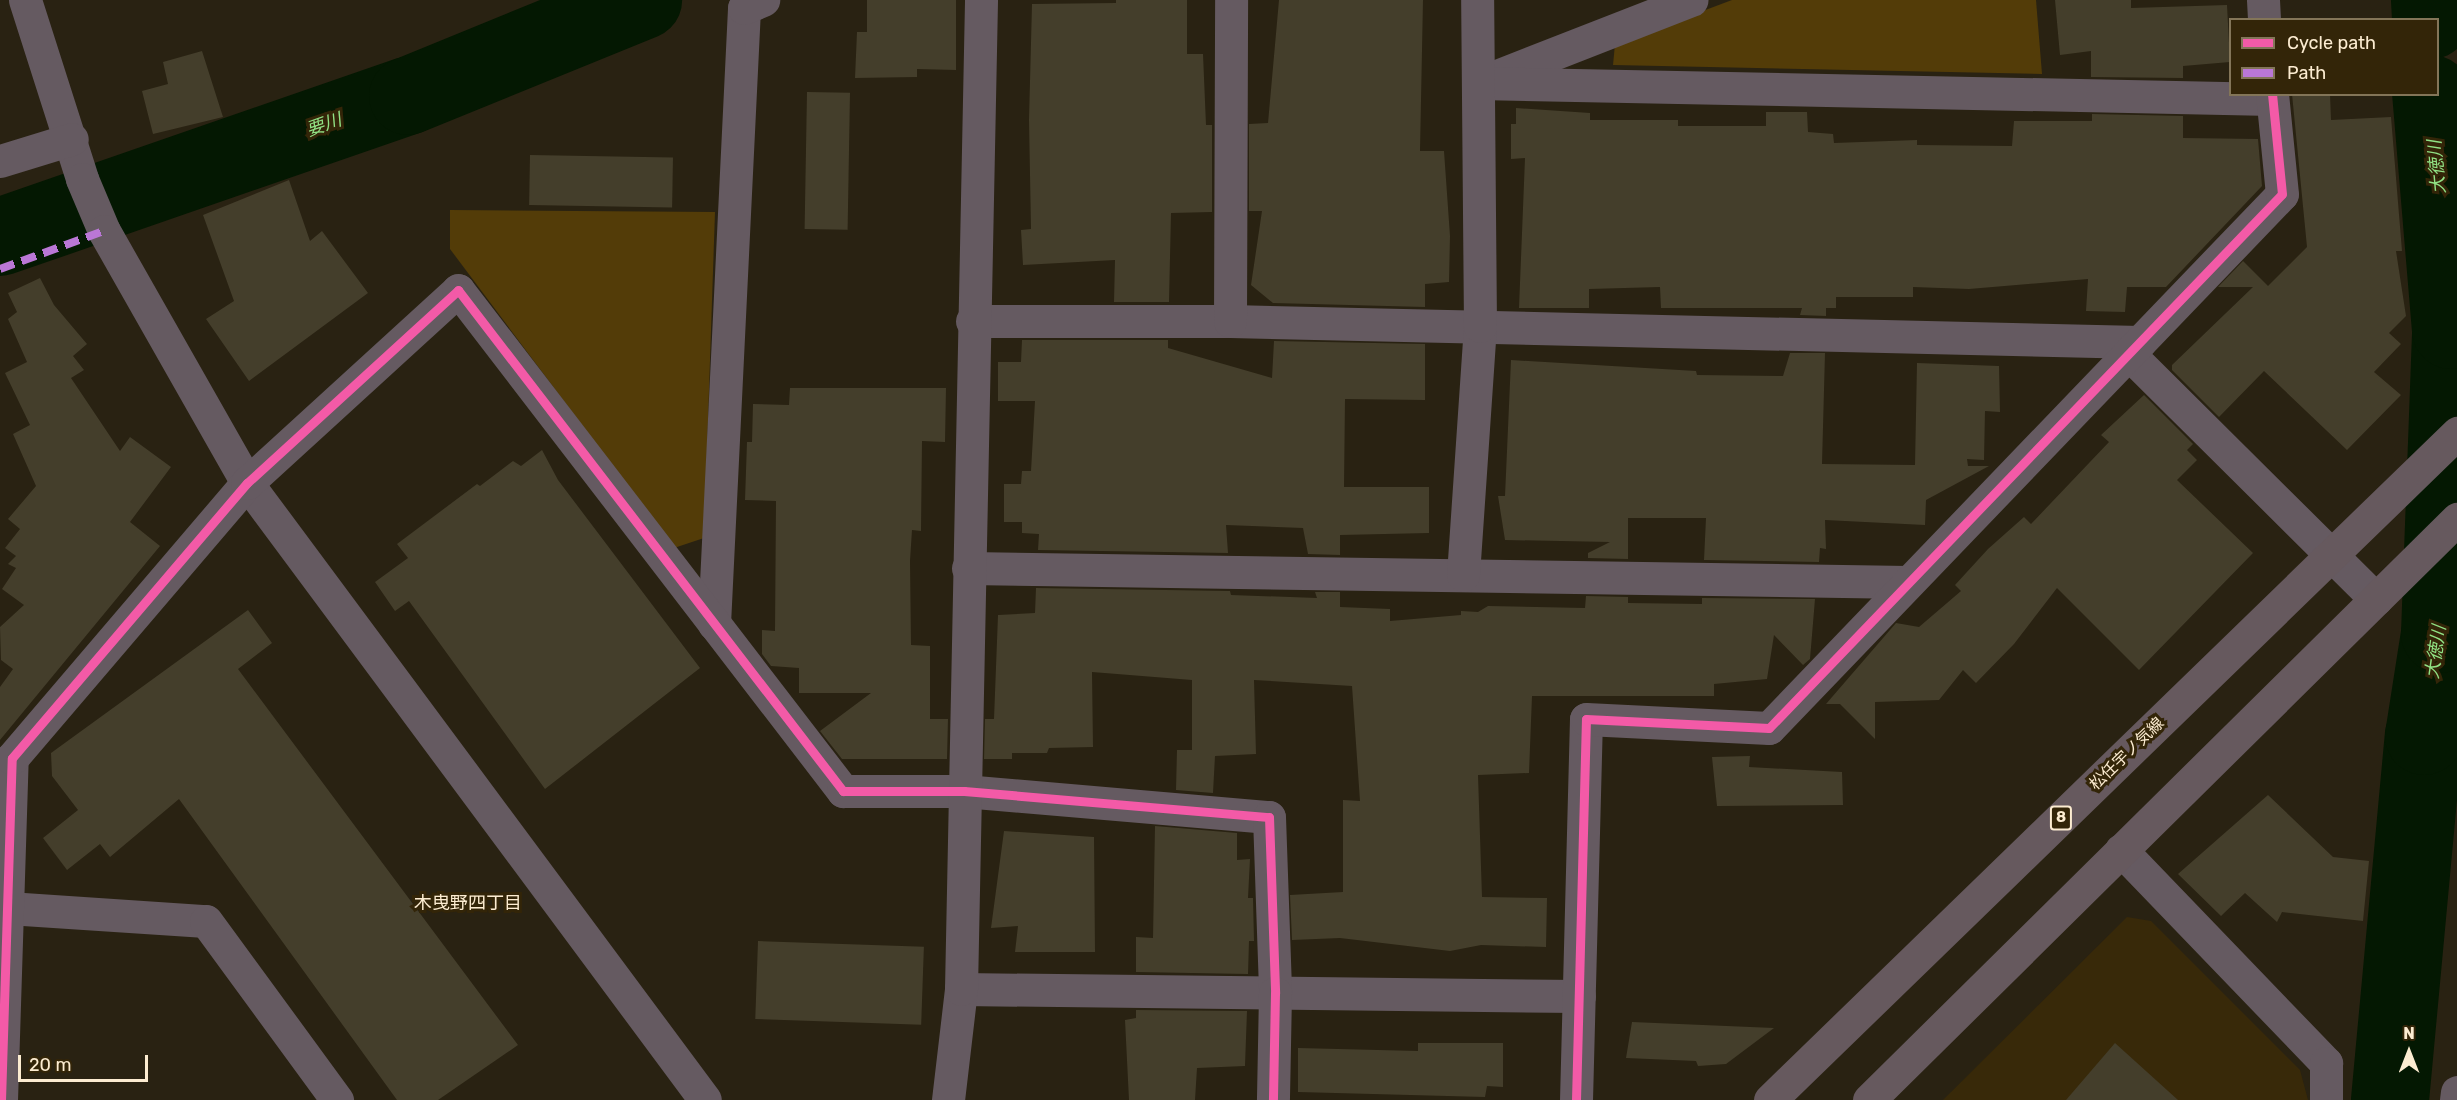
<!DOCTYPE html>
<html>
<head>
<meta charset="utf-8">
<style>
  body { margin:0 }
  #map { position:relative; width:2457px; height:1100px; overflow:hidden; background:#292212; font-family:Rubik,"Noto Sans JP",sans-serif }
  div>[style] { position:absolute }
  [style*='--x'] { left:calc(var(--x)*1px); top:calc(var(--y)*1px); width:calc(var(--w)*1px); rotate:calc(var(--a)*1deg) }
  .built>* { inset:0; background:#382909 }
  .green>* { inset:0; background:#533c08 }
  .river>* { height:78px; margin:-39px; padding:0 39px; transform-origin:39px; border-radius:39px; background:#041802 }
  .building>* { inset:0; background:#443e2b; transform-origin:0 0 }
  .minor>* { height:33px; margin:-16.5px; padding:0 16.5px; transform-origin:16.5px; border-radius:16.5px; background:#655a61 }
  .major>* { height:33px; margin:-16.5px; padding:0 16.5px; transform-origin:16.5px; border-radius:16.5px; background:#66595e }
  .quiet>* { height:8px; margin-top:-4px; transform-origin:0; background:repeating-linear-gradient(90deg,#ba77d6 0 15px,transparent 0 23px) }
  .cycleway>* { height:9px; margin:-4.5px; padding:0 4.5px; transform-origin:4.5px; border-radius:4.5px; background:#f35aa7 }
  span { translate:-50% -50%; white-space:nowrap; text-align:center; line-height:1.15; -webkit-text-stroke:6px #332508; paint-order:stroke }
  .shield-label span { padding:2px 4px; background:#332508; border:2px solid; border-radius:4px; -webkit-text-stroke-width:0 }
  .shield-label { font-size:15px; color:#fcecd1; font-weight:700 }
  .street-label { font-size:16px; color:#fcecd1 }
  .water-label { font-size:18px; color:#91e285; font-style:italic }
  .neighbourhood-label { font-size:18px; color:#fcecd1 }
  .legend { position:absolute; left:2229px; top:18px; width:210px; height:78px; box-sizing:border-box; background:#332508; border:2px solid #837558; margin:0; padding:8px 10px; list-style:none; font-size:18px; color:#fcecd1 }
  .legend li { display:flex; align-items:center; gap:12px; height:30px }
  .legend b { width:30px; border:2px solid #837558 }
  .north { position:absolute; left:2379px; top:1022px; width:60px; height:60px; -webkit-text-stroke:4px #332508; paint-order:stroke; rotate:0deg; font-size:16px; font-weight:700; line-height:24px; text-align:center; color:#fcecd1 }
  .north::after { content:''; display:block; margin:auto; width:21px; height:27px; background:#fcecd1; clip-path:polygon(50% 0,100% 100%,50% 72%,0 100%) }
  .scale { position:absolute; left:18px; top:1055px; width:130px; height:27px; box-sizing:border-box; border:3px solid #fcecd1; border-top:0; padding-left:8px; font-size:18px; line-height:21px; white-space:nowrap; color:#fcecd1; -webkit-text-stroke:4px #332508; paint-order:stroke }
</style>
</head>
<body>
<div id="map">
  <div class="built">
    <i style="clip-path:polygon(2127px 917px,2151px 921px,2300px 1070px,2308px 1100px,1943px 1100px)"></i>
  </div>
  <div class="green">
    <i style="clip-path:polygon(1732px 0,2036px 0,2042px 74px,1613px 65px,1615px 44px)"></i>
    <i style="clip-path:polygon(450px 210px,715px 212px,704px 538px,674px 548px,450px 249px)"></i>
  </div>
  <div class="river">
    <i style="--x:2430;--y:0;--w:20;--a:87"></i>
    <i style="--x:0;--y:237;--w:432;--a:-19.1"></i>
    <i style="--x:408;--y:96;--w:254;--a:-22.2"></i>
    <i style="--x:2390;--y:1100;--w:366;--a:-84.7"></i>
    <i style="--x:2424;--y:736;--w:103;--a:-81.1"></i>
    <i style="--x:2440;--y:634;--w:304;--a:-87.9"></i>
    <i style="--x:2451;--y:330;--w:237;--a:-94.8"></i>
  </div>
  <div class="building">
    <i style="clip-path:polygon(867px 0,956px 0,956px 70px,917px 69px,917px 77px,855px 78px,857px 32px,867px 32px)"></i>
    <i style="clip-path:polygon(1116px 0,1187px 0,1187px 54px,1203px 54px,1206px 125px,1212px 125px,1212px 212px,1171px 213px,1169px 302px,1114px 302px,1115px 260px,1023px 265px,1021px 230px,1031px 229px,1029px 120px,1032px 4px,1116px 3px)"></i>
    <i style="clip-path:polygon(1279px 0,1423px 0,1420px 151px,1444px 151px,1450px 236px,1449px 282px,1425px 284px,1425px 307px,1273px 303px,1251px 285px,1262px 211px,1249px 211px,1249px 124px,1268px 123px)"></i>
    <i style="clip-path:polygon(2055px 0,2131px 0,2131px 8px,2227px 5px,2230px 62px,2183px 66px,2183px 78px,2091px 77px,2091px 51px,2060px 55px)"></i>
    <i style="clip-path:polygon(202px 51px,223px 117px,153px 134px,142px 91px,168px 84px,163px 62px)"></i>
    <i style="left:807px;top:92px;width:43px;height:137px;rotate:1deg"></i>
    <i style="clip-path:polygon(2292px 94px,2330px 94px,2331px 120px,2391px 117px,2402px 251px,2396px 251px,2406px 316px,2389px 333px,2401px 344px,2374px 372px,2401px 395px,2347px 450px,2264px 371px,2219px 417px,2172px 370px,2172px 365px,2253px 287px,2218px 287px,2243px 261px,2268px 286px,2307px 247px)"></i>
    <i style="clip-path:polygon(1516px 108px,1590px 113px,1590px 120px,1678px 120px,1678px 126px,1766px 126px,1766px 112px,1807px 112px,1808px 132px,1833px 134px,1834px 143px,1917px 140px,1917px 145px,2012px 146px,2014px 121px,2092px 121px,2092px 114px,2183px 116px,2183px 138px,2258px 139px,2262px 186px,2166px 287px,2127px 287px,2125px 312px,2086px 311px,2088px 279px,1969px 289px,1913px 287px,1913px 297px,1836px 297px,1836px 308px,1826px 308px,1826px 316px,1800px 315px,1802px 308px,1661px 308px,1660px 287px,1589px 289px,1589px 308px,1519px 308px,1525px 158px,1511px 159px,1511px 124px,1516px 124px)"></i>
    <i style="left:530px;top:155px;width:143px;height:50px;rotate:1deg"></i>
    <i style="clip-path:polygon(289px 180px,310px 241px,322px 231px,368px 293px,249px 381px,206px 319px,234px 301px,203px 215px)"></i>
    <i style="clip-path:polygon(40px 278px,54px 305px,87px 344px,73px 356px,84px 370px,71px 378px,120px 451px,130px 437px,171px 467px,130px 522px,160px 546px,0 740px,0 687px,13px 669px,1px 660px,0 627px,24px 605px,2px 589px,16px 568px,8px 564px,16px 556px,5px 548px,20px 529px,8px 519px,36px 486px,13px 434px,30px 425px,5px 373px,27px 362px,8px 319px,17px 312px,8px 293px)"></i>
    <i style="clip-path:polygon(1022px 340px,1168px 340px,1168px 348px,1272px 378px,1274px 341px,1425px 344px,1425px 400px,1345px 399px,1344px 487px,1429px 487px,1429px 533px,1340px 535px,1340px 555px,1308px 554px,1303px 528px,1226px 525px,1228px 553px,1038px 550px,1039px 534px,1022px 533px,1022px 522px,1004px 522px,1004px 484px,1021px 484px,1022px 471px,1031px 471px,1035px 401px,998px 401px,998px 362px,1021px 362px)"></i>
    <i style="clip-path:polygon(1790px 353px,1825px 353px,1822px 464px,1915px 465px,1917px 363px,1999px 366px,2000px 412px,1985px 411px,1984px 460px,1967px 459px,1968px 466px,1989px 466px,1926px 500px,1925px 525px,1825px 520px,1826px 549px,1820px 548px,1819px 562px,1704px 560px,1706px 518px,1628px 518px,1628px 559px,1588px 558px,1588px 553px,1610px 542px,1505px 540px,1498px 496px,1505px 496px,1511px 360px,1696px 371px,1697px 375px,1783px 376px)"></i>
    <i style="clip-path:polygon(790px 388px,946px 388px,945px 442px,922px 441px,921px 531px,912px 530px,910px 561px,911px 645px,930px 646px,930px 719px,948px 719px,947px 759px,842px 759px,820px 731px,871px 693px,799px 693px,799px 668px,771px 666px,762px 654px,762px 630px,775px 631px,776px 501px,745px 500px,747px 442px,752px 442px,753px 404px,789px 405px)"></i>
    <i style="clip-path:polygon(2144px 395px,2193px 444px,2187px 450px,2197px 460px,2177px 480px,2253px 553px,2139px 670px,2057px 588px,2014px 644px,1976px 683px,1963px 670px,1939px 700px,1875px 702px,1875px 739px,1840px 704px,1826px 704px,1896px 623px,1919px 627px,1961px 591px,1955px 585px,1988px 549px,2024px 517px,2031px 524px,2109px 442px,2101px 435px)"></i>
    <i style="clip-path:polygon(542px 450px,558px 480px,700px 668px,545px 789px,409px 601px,395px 611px,375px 582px,408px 558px,397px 544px,477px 484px,480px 486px,513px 461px,521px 466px)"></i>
    <i style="clip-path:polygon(1036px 588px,1230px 591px,1231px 595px,1317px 598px,1315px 592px,1340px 592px,1340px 607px,1390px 609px,1390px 621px,1461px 615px,1461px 611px,1478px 612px,1488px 606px,1585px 608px,1586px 596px,1628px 597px,1628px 603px,1702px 604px,1702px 598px,1815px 599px,1810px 659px,1803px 665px,1774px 635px,1767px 679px,1714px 684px,1714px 696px,1532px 696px,1529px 773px,1478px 775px,1482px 897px,1547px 898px,1546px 947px,1481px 945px,1450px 951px,1340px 938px,1292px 940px,1290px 895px,1343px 892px,1343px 800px,1360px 801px,1352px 686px,1254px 680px,1256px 754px,1215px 756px,1213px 793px,1176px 790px,1177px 750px,1192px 750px,1192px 680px,1092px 672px,1093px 747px,1049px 748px,1047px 753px,1012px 753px,1012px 759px,984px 759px,985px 719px,994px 719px,998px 615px,1035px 613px)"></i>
    <i style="clip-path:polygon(248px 610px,272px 643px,238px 669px,518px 1045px,438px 1100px,397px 1100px,179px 799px,110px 857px,100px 844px,67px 870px,43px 838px,78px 810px,52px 776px,51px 753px)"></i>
    <i style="clip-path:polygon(1750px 756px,1749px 767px,1842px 772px,1843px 805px,1717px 806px,1712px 757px)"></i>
    <i style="clip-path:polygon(2268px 795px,2333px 857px,2369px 861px,2363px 921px,2282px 912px,2277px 922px,2245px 893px,2221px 916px,2178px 874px)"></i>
    <i style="clip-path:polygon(1155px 826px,1237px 833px,1237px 860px,1250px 859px,1248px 898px,1253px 898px,1254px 941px,1249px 941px,1248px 974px,1136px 972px,1136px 937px,1153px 938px)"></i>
    <i style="clip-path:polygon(1004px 831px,1094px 837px,1095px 952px,1015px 952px,1018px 926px,991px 928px)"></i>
    <i style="left:758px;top:941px;width:166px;height:78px;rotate:2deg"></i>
    <i style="clip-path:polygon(1136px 1010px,1247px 1011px,1245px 1066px,1197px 1068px,1195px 1100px,1129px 1100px,1125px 1020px,1136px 1018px)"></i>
    <i style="clip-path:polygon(1632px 1022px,1774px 1028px,1726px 1064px,1698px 1066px,1696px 1061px,1626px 1058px)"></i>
    <i style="clip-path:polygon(1418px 1043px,1503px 1043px,1503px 1087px,1487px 1086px,1485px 1097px,1298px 1092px,1298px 1048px,1418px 1051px)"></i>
    <i style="clip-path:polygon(2115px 1043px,2178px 1100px,2066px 1100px)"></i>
  </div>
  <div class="minor">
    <i style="--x:25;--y:0;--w:188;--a:72.3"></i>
    <i style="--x:82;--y:179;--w:56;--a:67.1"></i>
    <i style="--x:104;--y:231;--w:290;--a:60.4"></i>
    <i style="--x:247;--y:483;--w:768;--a:53.41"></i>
    <i style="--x:2263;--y:0;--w:20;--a:87"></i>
    <i style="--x:1494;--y:77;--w:212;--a:-21.3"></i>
    <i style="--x:1478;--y:83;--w:794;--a:1.15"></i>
    <i style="--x:0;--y:161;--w:75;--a:-17"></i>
    <i style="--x:972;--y:321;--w:258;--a:0"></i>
    <i style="--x:1230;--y:321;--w:910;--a:1.32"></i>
    <i style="--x:1230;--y:321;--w:321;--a:-89.8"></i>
    <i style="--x:2129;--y:354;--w:348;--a:44.8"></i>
    <i style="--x:968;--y:568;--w:940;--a:0.85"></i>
    <i style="--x:1463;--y:575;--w:250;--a:-86.1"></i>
    <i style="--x:1480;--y:326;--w:326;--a:-90.5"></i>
    <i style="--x:714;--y:624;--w:617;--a:-87.21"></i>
    <i style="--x:744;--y:8;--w:21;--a:-23"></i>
    <i style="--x:2121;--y:850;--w:296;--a:46.1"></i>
    <i style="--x:2326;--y:1063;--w:37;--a:90"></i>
    <i style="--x:8;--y:908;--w:198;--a:3.8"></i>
    <i style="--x:206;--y:921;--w:222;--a:53.8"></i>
    <i style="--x:961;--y:989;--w:618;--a:0.65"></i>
    <i style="--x:1;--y:1100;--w:342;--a:-88.2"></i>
    <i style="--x:12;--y:758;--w:362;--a:-49.5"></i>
    <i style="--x:247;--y:483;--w:286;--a:-42.4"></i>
    <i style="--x:458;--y:290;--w:632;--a:52.46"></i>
    <i style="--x:843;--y:791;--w:121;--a:0"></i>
    <i style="--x:964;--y:791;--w:306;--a:4.9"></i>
    <i style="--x:1269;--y:817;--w:176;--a:88"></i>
    <i style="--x:1275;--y:993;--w:107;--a:91.1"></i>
    <i style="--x:948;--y:1100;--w:112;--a:-83.3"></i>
    <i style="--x:961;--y:989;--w:989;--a:-88.84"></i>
    <i style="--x:1576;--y:1100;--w:381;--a:-88.5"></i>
    <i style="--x:1586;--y:719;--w:183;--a:2.8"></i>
    <i style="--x:1769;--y:728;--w:740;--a:-46.15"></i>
    <i style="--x:2282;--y:194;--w:100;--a:-95.7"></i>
    <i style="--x:2456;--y:1100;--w:8;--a:-83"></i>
  </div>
  <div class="major">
    <i style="--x:1770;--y:1100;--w:958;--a:-44.15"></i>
    <i style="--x:1869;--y:1100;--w:827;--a:-44.66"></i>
  </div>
  <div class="quiet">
    <i style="--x:0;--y:269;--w:111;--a:-20.1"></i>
  </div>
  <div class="cycleway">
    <i style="--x:1;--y:1100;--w:342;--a:-88.2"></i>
    <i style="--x:12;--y:758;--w:362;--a:-49.5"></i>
    <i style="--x:247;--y:483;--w:286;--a:-42.4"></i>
    <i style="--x:458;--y:290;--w:632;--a:52.46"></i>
    <i style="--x:843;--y:791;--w:121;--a:0"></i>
    <i style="--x:964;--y:791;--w:306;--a:4.9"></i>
    <i style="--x:1269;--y:817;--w:176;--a:88"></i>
    <i style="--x:1275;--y:993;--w:107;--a:91.1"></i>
    <i style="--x:1576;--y:1100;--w:381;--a:-88.5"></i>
    <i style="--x:1586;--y:719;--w:183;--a:2.8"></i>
    <i style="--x:1769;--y:728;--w:740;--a:-46.15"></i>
    <i style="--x:2282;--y:194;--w:100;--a:-95.7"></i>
  </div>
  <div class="shield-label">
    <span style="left:2061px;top:818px">8</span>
  </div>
  <div class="street-label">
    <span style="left:2127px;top:754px;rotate:-44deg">松任宇ノ気線</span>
  </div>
  <div class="water-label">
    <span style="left:324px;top:125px;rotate:-19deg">要川</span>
    <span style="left:2437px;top:167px;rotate:-95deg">大徳川</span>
    <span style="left:2436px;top:652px;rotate:-82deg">大徳川</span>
  </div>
  <div class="neighbourhood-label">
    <span style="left:468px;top:903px">木曳野四丁目</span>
  </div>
  <ul class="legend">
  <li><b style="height:8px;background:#f35aa7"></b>Cycle path</li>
  <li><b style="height:8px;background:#ba77d6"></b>Path</li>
  </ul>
  <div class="north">N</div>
  <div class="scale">20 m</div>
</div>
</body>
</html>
